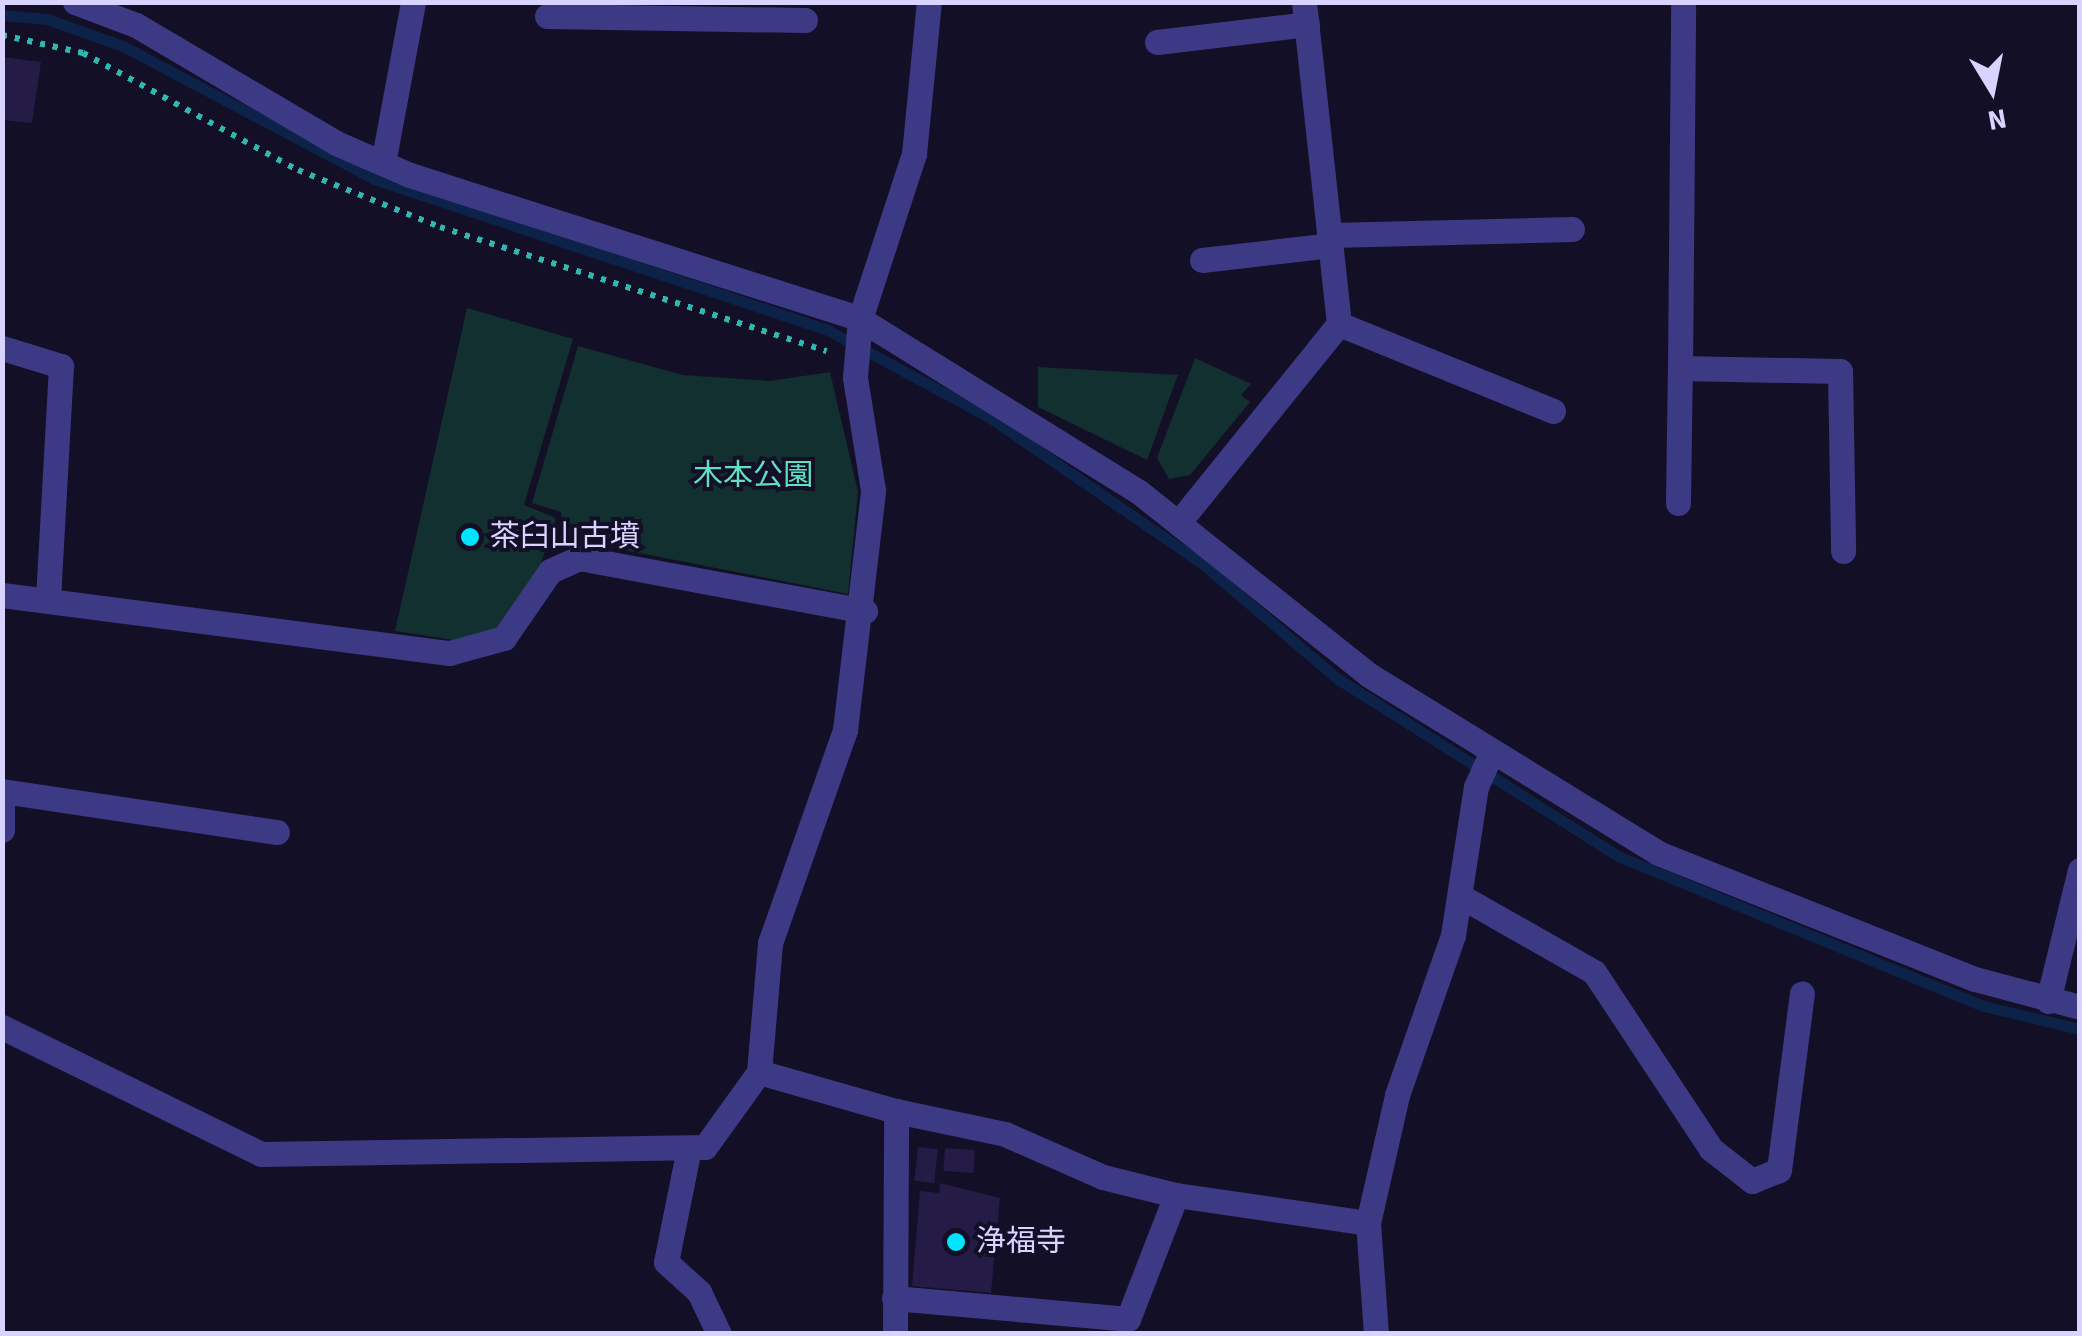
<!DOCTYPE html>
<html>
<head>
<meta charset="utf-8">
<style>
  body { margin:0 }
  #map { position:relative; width:2082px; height:1336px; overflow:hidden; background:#130f26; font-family:"Source Sans 3","Noto Sans JP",sans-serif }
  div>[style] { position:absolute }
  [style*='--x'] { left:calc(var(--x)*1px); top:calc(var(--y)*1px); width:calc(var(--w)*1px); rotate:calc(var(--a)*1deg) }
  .green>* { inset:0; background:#12302f }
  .stream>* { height:11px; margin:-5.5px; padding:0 5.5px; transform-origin:5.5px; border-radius:5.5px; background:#0c2248 }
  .building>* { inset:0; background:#241b47; transform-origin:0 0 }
  .path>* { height:6px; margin-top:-3px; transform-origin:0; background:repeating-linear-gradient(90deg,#2fb8b0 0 5px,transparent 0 13px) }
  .minor>* { height:25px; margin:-12.5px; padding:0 12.5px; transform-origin:12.5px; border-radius:12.5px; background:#3d3a85 }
  .dots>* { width:28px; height:28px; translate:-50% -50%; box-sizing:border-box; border:5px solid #130f26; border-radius:50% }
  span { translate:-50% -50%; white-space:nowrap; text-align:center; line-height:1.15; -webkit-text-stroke:8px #130f26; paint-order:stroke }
  .park-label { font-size:30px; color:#5fe0c0 }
  .poi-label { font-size:30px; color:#d9d4ff }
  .left { translate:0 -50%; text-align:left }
  .frame { position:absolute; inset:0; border:5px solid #d9d4ff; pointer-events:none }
  .north { position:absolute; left:1942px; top:40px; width:100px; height:100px; -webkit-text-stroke:8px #130f26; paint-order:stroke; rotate:170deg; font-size:28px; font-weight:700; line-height:40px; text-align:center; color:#d9d4ff }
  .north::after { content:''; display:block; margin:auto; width:35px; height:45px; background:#d9d4ff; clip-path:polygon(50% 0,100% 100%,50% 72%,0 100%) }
</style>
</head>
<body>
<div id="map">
  <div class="green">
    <i style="clip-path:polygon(467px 308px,573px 339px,524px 505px,556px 518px,540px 566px,499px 630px,460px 641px,395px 631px)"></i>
    <i style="clip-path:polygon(578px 346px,683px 375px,770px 381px,830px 372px,858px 492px,848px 594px,563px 538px,561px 512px,532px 503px)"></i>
    <i style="clip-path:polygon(1195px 358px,1251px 384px,1241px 395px,1250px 402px,1190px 475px,1169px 479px,1157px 458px)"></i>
    <i style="clip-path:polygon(1038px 367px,1178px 375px,1147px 460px,1038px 407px)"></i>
  </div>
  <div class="stream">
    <i style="--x:2;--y:15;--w:45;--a:5.1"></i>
    <i style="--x:47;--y:19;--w:81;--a:19.6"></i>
    <i style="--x:123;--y:46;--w:284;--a:27.9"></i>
    <i style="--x:374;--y:179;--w:476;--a:18.4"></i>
    <i style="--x:826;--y:329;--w:185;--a:28.4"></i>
    <i style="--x:989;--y:417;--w:261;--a:34.5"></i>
    <i style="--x:1204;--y:565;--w:176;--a:40.4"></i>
    <i style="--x:1338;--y:679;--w:333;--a:32.3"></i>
    <i style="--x:1620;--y:857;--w:393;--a:22.3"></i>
    <i style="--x:1984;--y:1006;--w:99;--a:13.5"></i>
  </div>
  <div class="building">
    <i style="clip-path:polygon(2px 57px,41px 62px,32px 123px,2px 120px)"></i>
    <i style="left:918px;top:1147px;width:20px;height:34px;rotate:6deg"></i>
    <i style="left:945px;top:1148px;width:30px;height:23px;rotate:4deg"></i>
    <i style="clip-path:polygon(940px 1183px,1000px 1198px,991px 1293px,912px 1286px,920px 1191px,939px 1193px)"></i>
  </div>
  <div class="path">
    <i style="--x:2;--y:35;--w:83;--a:12.5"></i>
    <i style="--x:83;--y:53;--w:245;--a:28.6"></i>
    <i style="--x:298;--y:170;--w:153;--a:21.9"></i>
    <i style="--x:440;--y:227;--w:406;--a:17.8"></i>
  </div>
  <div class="minor">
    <i style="--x:75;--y:2;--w:65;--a:20.7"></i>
    <i style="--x:136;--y:25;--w:232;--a:30.5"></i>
    <i style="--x:336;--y:143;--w:81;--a:23.4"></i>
    <i style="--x:410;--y:175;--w:472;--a:17.7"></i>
    <i style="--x:860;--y:319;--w:328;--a:31.8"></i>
    <i style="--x:1139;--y:492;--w:294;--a:38.5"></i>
    <i style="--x:1369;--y:675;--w:339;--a:31.6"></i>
    <i style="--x:1658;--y:853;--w:341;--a:21.7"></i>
    <i style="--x:1975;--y:979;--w:109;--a:14.9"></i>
    <i style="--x:547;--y:16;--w:258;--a:0.9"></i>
    <i style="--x:1157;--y:42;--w:151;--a:-6.8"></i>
    <i style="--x:383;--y:163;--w:164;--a:-79.4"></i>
    <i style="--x:1330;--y:235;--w:242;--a:-1.4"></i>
    <i style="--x:1202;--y:260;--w:130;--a:-6.6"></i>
    <i style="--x:1339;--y:324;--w:231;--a:22.1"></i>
    <i style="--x:2;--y:348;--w:62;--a:17"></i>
    <i style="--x:61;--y:366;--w:235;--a:93.2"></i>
    <i style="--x:1680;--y:368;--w:366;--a:-89.5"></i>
    <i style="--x:1678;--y:503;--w:135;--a:-89.2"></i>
    <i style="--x:1680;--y:368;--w:160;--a:1.1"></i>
    <i style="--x:1840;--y:371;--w:180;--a:89"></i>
    <i style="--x:1179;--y:522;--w:255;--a:-51.1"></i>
    <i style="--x:1339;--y:324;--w:324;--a:-96.2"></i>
    <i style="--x:2;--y:595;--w:451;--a:7.4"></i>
    <i style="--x:449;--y:653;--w:57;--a:-15.3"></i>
    <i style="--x:504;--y:638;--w:81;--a:-55.5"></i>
    <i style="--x:550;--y:571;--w:32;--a:-24"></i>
    <i style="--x:579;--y:558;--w:291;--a:10.5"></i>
    <i style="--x:2;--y:791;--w:278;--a:8.5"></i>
    <i style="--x:2;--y:796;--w:34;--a:90"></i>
    <i style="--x:1462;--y:897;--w:152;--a:29.6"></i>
    <i style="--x:1594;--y:972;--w:212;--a:56.5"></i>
    <i style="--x:1711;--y:1149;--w:52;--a:38"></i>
    <i style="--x:1752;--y:1181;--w:29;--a:-22"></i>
    <i style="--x:1779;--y:1170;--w:178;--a:-82.6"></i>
    <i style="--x:2048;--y:1001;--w:135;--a:-76.3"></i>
    <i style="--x:2;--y:1027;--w:288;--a:26.1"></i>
    <i style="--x:261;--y:1154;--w:444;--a:-0.9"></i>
    <i style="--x:705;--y:1147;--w:92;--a:-54.2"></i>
    <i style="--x:759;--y:1072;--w:129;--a:-85.1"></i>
    <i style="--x:770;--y:943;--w:226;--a:-70.6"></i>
    <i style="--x:845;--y:730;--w:242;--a:-83.3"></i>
    <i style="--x:873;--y:490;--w:114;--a:-99.1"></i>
    <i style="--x:855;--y:377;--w:58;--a:-85.1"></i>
    <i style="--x:860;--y:319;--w:174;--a:-71.9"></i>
    <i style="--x:914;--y:154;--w:153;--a:-84.4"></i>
    <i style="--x:759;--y:1072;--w:142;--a:15.9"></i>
    <i style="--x:688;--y:1153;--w:111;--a:101.4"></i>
    <i style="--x:666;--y:1262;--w:45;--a:42.3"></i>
    <i style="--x:699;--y:1292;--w:47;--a:64.5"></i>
    <i style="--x:894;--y:1298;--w:235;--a:5.1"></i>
    <i style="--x:1128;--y:1319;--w:133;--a:-68.8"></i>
    <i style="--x:1176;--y:1195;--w:194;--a:8.3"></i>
    <i style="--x:895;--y:1334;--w:223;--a:-89.7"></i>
    <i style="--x:896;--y:1111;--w:111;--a:11.9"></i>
    <i style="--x:1005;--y:1134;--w:107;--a:23.7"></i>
    <i style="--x:1103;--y:1177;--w:75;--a:13.9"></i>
    <i style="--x:1376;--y:1334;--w:111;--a:-94.1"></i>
    <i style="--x:1368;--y:1223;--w:131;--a:-77.2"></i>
    <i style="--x:1397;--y:1095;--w:170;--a:-70.7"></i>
    <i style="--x:1453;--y:935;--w:150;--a:-81.2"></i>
    <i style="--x:1476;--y:787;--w:35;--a:-66"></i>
  </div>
  <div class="dots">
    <i style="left:470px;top:537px;background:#00e5ff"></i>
    <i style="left:956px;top:1242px;background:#00e5ff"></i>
  </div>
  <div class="park-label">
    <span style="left:753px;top:476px">木本公園</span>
  </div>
  <div class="poi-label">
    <span class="left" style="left:490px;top:537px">茶臼山古墳</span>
    <span class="left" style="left:976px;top:1242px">浄福寺</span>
  </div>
  <div class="frame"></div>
  <div class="north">N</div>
</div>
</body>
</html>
